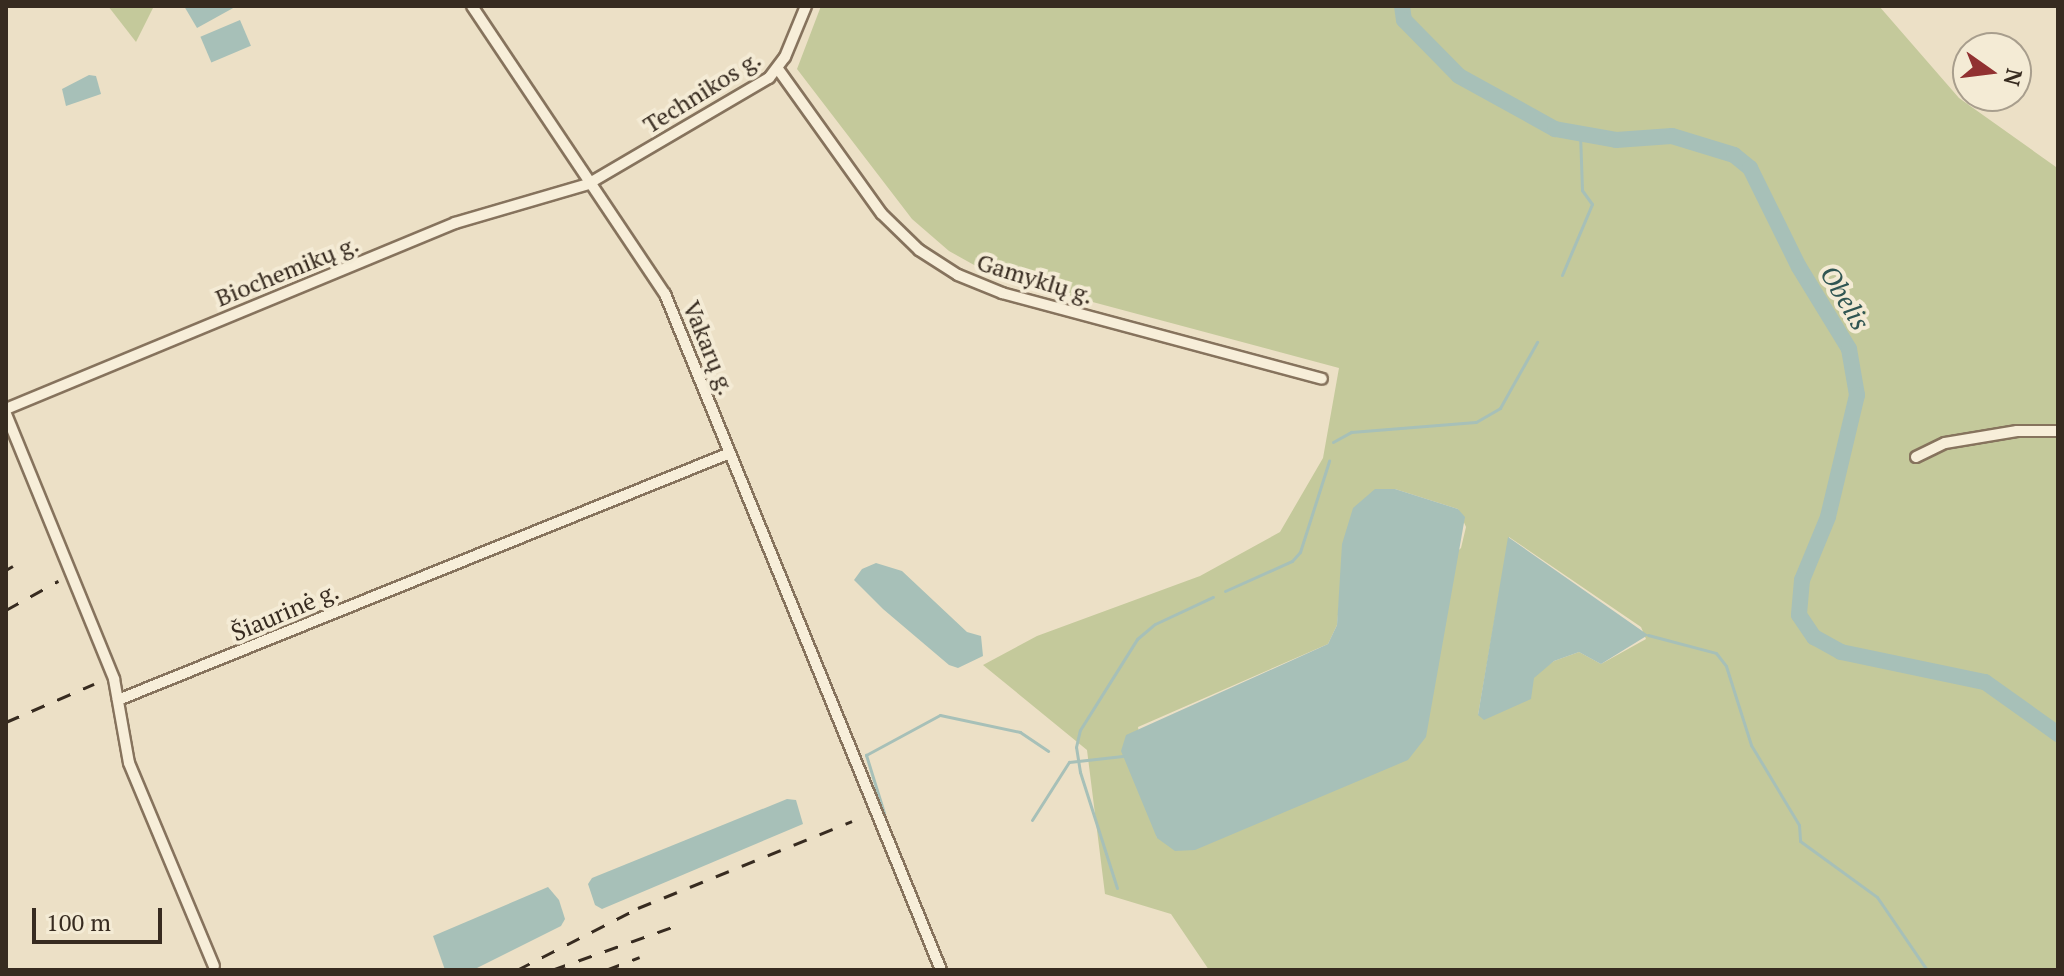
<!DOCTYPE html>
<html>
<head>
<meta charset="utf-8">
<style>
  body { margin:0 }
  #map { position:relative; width:2064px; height:976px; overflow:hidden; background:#ece0c6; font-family:"PT Serif",serif }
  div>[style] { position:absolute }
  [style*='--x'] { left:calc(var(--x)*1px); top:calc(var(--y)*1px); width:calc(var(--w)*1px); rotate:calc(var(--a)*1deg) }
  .green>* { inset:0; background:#c4c99b }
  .water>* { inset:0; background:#a7c0b8; transform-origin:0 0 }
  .stream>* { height:3px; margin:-1.5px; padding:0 1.5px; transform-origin:1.5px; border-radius:1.5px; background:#a7c0b8 }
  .river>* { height:16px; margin:-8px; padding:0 8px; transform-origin:8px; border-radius:8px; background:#a7c0b8 }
  .roads { filter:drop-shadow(2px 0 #86735d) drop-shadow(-2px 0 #86735d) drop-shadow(0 2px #86735d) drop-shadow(0 -2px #86735d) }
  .minor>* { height:10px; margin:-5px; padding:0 5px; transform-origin:5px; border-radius:5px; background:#f7eed9 }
  .rail>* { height:3px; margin-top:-1.5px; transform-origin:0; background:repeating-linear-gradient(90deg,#372b20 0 14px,transparent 0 28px) }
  span { translate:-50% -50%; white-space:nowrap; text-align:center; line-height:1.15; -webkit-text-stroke:8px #f4ebd5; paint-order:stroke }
  .street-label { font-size:24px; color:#372b20 }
  .water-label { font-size:26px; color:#305653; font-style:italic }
  .frame { position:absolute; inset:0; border:8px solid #372b20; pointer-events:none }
  .north { position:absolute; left:1952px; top:32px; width:80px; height:80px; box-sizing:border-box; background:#f4ebd5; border:2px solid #a89e8d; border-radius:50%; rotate:104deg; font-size:22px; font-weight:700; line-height:32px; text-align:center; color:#372b20 }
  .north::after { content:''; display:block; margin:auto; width:28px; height:36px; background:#913131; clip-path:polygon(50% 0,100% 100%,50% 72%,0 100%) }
  .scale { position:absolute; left:32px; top:908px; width:130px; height:36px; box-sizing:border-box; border:4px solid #372b20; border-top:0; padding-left:10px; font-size:24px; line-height:28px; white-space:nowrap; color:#372b20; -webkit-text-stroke:6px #f4ebd5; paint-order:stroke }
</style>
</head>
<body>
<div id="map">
  <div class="green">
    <i style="clip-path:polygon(108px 6px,154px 6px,136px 42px)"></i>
    <i style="clip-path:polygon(evenodd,821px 6px,1879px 6px,1959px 98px,2056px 167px,2058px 970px,1209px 970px,1171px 914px,1105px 894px,1087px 750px,983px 665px,1037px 636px,1200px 576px,1280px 532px,1323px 458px,1339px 368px,992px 275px,949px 251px,912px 219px,797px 69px,821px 6px,1395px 489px,1458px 509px,1466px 527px,1461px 548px,1157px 838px,1138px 727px,1328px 644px,1337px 625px,1340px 593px,1395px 489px,821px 6px,1509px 537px,1641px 627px,1646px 639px,1601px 664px,1579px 652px,1554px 661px,1478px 715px,1509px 537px)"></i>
  </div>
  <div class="water">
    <i style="clip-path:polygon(184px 6px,235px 6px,235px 7px,197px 28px)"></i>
    <i style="left:240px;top:20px;width:28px;height:43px;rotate:67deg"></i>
    <i style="clip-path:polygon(89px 75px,96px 76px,101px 94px,66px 106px,62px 89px)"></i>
    <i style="clip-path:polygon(1375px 489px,1395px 489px,1458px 509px,1465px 517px,1426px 737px,1408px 760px,1195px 850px,1175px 851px,1157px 838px,1121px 751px,1126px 735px,1328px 644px,1337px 625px,1342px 544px,1353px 508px)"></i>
    <i style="clip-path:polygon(1508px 537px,1648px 635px,1601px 664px,1579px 652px,1554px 661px,1534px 678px,1531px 699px,1484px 720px,1478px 715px)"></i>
    <i style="clip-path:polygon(876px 563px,902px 571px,967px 632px,981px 636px,983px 656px,958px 668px,949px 665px,883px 609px,854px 580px,862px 569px)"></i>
    <i style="clip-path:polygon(787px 799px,796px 800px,803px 824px,602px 909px,595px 905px,588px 884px,592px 878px)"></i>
    <i style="clip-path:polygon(548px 887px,559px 900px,565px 919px,561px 926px,473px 970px,445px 970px,433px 936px)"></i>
  </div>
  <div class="stream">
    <i style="--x:1562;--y:275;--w:77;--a:-67.1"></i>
    <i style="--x:1592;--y:204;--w:17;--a:-126"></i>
    <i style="--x:1582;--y:190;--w:57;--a:-92"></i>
    <i style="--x:1333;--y:442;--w:21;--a:-29"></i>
    <i style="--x:1351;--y:432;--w:125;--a:-4.6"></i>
    <i style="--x:1476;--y:422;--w:28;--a:-30"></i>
    <i style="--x:1500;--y:408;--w:76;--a:-60.7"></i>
    <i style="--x:1225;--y:591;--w:73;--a:-24.1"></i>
    <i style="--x:1292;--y:561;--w:12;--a:-48"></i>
    <i style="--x:1300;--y:552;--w:96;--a:-72.3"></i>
    <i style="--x:1648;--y:635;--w:70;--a:14.8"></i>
    <i style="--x:1716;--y:653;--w:16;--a:52"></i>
    <i style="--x:1726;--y:666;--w:83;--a:72.4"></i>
    <i style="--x:1751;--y:745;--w:93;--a:59"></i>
    <i style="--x:1799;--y:825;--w:16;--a:86"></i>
    <i style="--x:1800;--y:841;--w:95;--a:36"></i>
    <i style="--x:1877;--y:897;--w:88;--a:55.6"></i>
    <i style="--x:884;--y:813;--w:61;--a:-107.2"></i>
    <i style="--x:866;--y:755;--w:84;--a:-28.4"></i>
    <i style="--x:940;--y:715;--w:82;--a:12"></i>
    <i style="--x:1020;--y:732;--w:34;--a:34"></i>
    <i style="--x:1032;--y:820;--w:69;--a:-57.5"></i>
    <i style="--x:1069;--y:762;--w:54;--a:-6.3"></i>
    <i style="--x:1117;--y:888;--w:122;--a:-107.7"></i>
    <i style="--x:1080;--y:772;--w:25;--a:-99"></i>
    <i style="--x:1076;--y:747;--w:17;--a:-77"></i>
    <i style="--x:1080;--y:730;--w:107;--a:-57.9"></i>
    <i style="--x:1137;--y:639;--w:23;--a:-40"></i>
    <i style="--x:1155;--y:624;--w:64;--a:-25"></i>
  </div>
  <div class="river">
    <i style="--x:1402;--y:6;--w:14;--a:82"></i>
    <i style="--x:1404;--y:20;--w:78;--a:45.5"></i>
    <i style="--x:1459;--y:76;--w:110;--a:28.9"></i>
    <i style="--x:1555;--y:129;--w:62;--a:10.2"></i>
    <i style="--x:1616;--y:140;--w:56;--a:-4.1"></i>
    <i style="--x:1672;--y:136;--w:65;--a:17"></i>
    <i style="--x:1734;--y:155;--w:21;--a:39"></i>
    <i style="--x:1750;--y:168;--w:110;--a:63.7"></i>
    <i style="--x:1799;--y:267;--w:96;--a:58.6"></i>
    <i style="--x:1849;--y:349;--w:47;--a:80.1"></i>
    <i style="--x:1857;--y:395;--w:125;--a:103.4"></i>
    <i style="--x:1828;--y:517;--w:68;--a:112.4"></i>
    <i style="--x:1802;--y:580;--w:35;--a:95"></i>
    <i style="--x:1799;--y:615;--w:27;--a:56"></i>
    <i style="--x:1814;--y:637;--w:31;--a:29"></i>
    <i style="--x:1841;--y:652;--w:147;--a:11.8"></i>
    <i style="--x:1985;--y:682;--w:90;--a:35.5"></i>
  </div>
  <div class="roads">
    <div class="minor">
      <i style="--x:472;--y:6;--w:347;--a:56.2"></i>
      <i style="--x:665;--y:294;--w:730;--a:67.79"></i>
      <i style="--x:778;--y:69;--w:178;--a:54.4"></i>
      <i style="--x:882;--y:214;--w:52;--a:44.2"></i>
      <i style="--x:919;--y:250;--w:46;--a:32.7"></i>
      <i style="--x:958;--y:275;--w:48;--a:22.2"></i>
      <i style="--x:1002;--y:293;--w:331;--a:15"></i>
      <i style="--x:6;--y:409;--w:486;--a:-22.5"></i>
      <i style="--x:455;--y:223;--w:139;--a:-16.3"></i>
      <i style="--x:588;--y:184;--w:210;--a:-30.4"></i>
      <i style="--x:769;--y:78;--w:26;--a:-53"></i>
      <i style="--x:785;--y:57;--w:55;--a:-67.6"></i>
      <i style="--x:6;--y:414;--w:286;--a:67.8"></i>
      <i style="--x:114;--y:679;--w:85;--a:79.9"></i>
      <i style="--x:129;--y:763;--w:220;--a:67.3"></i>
      <i style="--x:1916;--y:457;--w:32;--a:-26"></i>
      <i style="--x:1945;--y:443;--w:73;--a:-9.5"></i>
      <i style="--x:2017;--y:431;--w:41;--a:0"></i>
      <i style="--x:118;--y:700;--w:660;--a:-21.98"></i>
    </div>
  </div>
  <div class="rail">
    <i style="--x:6;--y:570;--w:8;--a:-30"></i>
    <i style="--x:6;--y:610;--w:60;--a:-29.1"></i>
    <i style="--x:6;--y:722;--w:96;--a:-23.4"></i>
    <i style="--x:6;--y:921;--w:1;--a:0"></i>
    <i style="--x:517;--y:970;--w:136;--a:-27.1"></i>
    <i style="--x:638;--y:908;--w:231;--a:-22.1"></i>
    <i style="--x:552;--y:970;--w:134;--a:-19.7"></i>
    <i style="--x:606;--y:970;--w:36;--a:-21"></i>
  </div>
  <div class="street-label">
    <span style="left:702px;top:92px;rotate:-32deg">Technikos g.</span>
    <span style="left:287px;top:271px;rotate:-22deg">Biochemikų g.</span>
    <span style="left:1035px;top:279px;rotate:17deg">Gamyklų g.</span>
    <span style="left:709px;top:348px;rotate:68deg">Vakarų g.</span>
    <span style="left:285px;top:612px;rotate:-23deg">Šiaurinė g.</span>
  </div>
  <div class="water-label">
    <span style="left:1845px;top:298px;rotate:59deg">Obelis</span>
  </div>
  <div class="frame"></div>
  <div class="north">N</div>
  <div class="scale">100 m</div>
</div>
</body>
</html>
